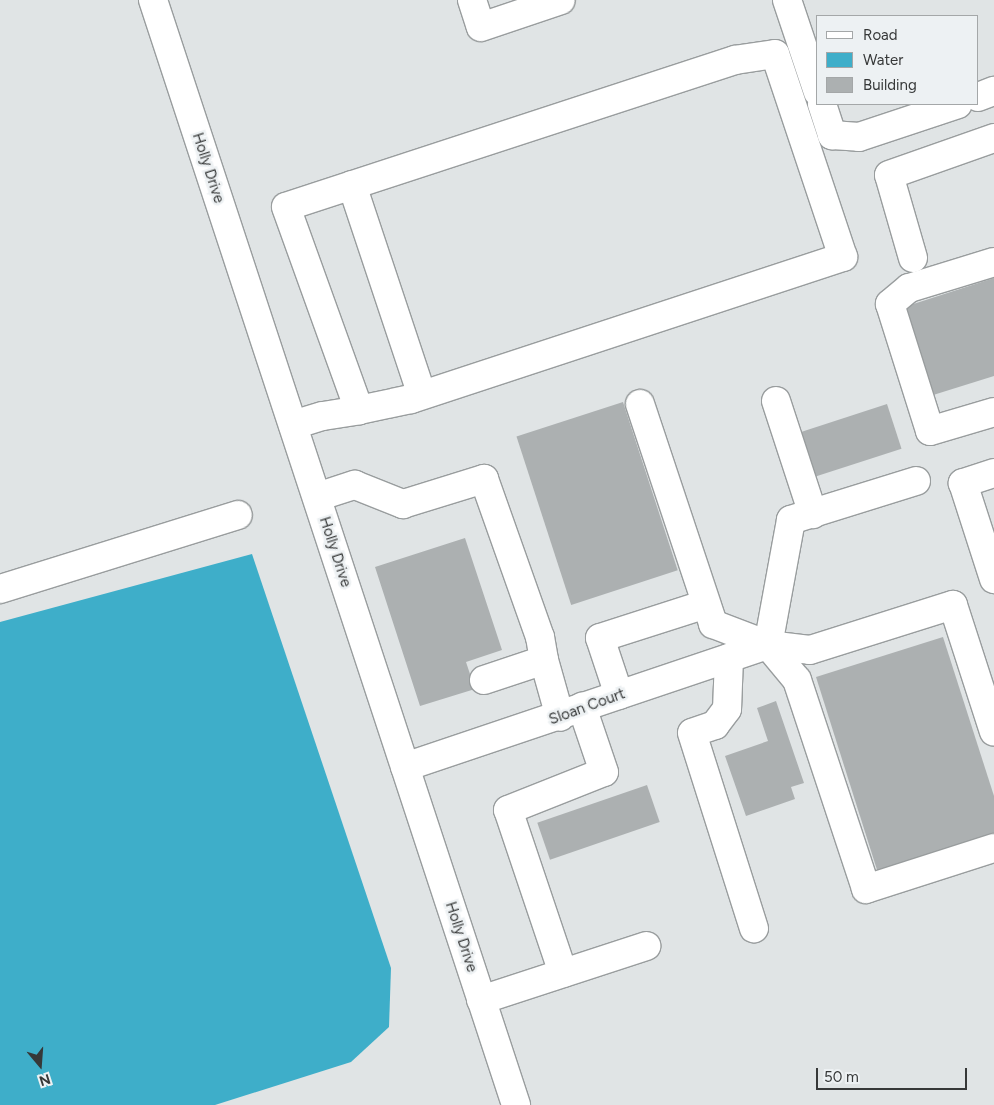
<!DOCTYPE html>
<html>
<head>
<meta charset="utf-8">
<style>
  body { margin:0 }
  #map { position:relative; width:994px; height:1105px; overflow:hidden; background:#e0e4e5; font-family:Figtree,sans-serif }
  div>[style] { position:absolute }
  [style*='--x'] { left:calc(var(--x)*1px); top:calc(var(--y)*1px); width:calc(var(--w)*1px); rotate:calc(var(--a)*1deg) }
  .water>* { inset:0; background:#3eaec9 }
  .building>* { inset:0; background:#acb0b1; transform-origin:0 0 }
  .roads { filter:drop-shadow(1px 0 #999d9e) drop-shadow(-1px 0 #999d9e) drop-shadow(0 1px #999d9e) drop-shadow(0 -1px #999d9e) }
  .minor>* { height:28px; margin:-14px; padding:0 14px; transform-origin:14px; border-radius:14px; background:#fff }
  span { translate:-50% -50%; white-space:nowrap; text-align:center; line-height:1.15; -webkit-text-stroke:5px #edf1f3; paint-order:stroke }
  .street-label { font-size:15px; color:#363838 }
  .legend { position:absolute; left:816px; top:15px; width:162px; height:90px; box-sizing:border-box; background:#edf1f3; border:1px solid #a4a7a8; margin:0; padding:6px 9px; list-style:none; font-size:15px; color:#363838 }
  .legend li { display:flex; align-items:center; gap:10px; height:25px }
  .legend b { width:25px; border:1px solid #a4a7a8 }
  .north { position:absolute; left:15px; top:1040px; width:50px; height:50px; -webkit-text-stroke:4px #edf1f3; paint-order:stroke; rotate:162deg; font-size:14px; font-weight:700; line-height:20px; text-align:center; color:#363838 }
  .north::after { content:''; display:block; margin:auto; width:18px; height:22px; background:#363838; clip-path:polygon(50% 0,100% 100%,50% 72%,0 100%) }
  .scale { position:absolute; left:816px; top:1068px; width:151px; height:22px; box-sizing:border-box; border:2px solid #363838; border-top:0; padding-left:6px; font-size:15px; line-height:18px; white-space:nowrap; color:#363838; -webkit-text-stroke:4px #edf1f3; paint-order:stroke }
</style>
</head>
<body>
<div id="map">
  <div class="water">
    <i style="clip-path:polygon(252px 554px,391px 968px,389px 1027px,351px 1062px,215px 1105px,0 1105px,0 622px)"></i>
  </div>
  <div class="building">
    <i style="clip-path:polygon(994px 278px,994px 376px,930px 396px,901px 308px)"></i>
    <i style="left:623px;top:402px;width:177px;height:112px;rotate:72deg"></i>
    <i style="left:887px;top:404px;width:47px;height:96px;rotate:72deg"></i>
    <i style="clip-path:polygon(465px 538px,502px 650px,466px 662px,475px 689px,420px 706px,375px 567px)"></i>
    <i style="clip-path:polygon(943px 637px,994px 796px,994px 836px,878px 873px,816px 677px)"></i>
    <i style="clip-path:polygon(776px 701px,804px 783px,791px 787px,795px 799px,746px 816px,725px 756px,768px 741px,757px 708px)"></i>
    <i style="left:647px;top:785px;width:39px;height:116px;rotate:71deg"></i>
  </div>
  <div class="roads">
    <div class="minor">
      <i style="--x:153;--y:0;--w:1163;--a:71.81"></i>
      <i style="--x:472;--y:0;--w:28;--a:72"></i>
      <i style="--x:481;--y:27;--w:84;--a:-18.6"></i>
      <i style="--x:787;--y:0;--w:97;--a:71.4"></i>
      <i style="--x:978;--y:97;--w:17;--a:-21"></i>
      <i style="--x:822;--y:104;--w:33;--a:72"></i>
      <i style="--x:832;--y:135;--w:27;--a:4"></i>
      <i style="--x:859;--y:137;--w:104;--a:-18.4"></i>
      <i style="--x:352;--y:185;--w:221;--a:71.6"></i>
      <i style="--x:913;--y:258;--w:86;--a:-106.1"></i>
      <i style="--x:889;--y:175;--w:111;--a:-19.4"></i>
      <i style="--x:994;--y:262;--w:89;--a:163"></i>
      <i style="--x:909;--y:288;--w:25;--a:140"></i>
      <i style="--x:890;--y:304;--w:133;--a:72.5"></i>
      <i style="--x:930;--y:431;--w:67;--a:-16.5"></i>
      <i style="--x:776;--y:401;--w:119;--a:71.9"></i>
      <i style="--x:640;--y:404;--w:232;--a:71.6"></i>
      <i style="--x:713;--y:624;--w:59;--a:20.9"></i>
      <i style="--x:768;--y:645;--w:42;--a:6.8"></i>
      <i style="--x:810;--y:650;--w:150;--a:-17.5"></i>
      <i style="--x:953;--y:605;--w:133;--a:72.1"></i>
      <i style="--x:293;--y:425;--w:31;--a:-17"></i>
      <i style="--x:323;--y:416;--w:36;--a:-9"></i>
      <i style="--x:359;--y:410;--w:53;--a:-11.9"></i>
      <i style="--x:411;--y:399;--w:455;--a:-18.2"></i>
      <i style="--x:843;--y:257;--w:214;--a:-108.5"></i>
      <i style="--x:775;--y:54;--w:40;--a:171.5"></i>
      <i style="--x:735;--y:60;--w:472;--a:161.9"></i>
      <i style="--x:286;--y:207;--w:216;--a:70.2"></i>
      <i style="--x:994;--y:473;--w:33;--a:162"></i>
      <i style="--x:963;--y:483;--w:101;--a:72.1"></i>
      <i style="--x:916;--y:481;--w:131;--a:162.7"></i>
      <i style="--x:791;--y:520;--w:127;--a:100.4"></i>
      <i style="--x:768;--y:645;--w:45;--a:50.4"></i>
      <i style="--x:797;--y:680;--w:220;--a:71.7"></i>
      <i style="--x:866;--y:889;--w:134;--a:-17.8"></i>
      <i style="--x:317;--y:497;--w:40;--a:-18"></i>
      <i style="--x:355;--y:485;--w:52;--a:21.6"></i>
      <i style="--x:403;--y:504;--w:85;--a:-17.2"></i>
      <i style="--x:484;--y:479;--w:168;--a:70.5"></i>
      <i style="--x:540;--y:637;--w:23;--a:80"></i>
      <i style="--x:0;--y:589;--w:249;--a:-17.3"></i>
      <i style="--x:729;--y:658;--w:51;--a:92.2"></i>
      <i style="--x:727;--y:709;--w:20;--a:127"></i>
      <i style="--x:715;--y:725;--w:24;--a:161"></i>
      <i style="--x:692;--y:733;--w:205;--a:72.4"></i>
      <i style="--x:484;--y:680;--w:63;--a:-18.4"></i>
      <i style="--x:544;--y:660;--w:59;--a:74.3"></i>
      <i style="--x:619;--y:695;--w:60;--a:-108.4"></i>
      <i style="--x:600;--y:638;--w:111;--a:-17.8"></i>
      <i style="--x:405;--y:767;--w:383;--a:-18.6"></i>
      <i style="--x:563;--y:973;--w:172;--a:-108.6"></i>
      <i style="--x:508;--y:810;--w:103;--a:-21.6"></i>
      <i style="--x:604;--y:772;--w:69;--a:-108.7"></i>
      <i style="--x:481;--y:1000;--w:174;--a:-18.1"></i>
    </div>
  </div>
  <div class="street-label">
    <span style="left:208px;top:168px;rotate:72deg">Holly Drive</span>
    <span style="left:335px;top:552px;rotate:72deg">Holly Drive</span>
    <span style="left:587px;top:707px;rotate:-20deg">Sloan Court</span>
    <span style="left:461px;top:937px;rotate:72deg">Holly Drive</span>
  </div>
  <ul class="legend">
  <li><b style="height:6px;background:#fff"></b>Road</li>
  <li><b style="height:14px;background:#3eaec9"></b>Water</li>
  <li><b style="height:14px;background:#acb0b1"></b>Building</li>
  </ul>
  <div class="north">N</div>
  <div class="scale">50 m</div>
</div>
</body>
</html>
